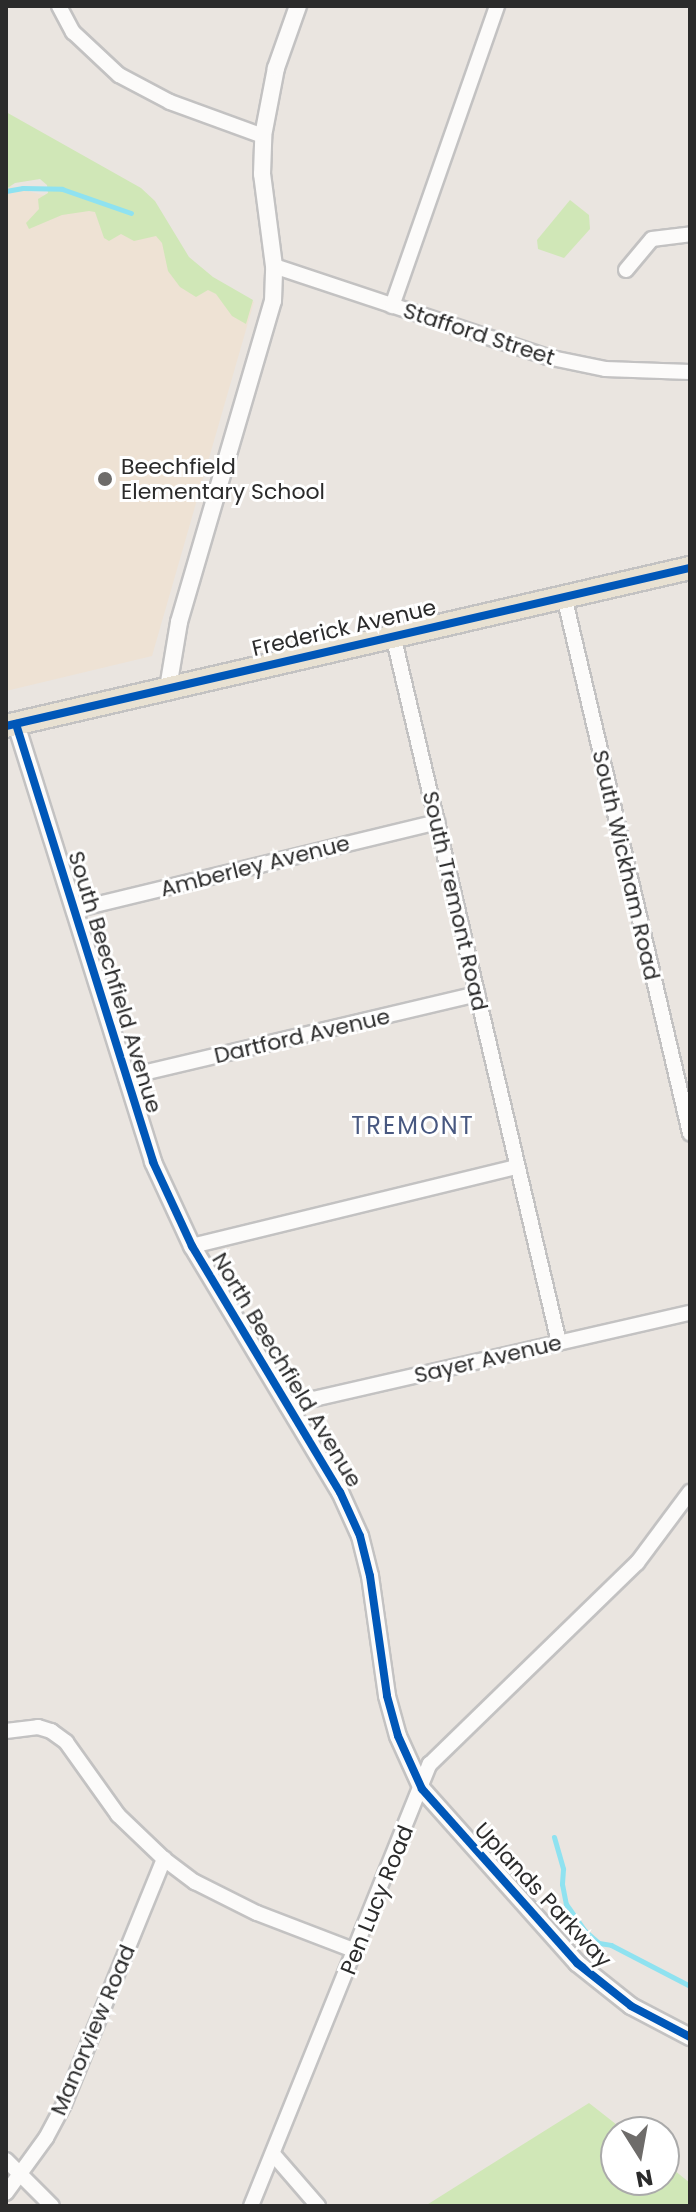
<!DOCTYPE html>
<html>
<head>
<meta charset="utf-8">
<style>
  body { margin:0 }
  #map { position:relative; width:696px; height:2212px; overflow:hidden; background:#eae5e0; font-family:Poppins,sans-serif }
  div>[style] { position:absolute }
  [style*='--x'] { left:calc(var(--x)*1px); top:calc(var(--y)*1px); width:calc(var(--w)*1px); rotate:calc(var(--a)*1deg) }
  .education>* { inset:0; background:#eee2d4 }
  .green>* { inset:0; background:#d0e7b7 }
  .stream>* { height:5px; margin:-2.5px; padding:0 2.5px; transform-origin:2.5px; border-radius:2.5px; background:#8fe2f0 }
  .roads { filter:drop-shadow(2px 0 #c3c2c2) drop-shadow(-2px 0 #c3c2c2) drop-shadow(0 2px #c3c2c2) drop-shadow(0 -2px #c3c2c2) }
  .minor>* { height:14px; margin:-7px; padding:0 7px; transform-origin:7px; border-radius:7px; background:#fcfbfa }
  .tertiary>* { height:16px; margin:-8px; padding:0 8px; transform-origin:8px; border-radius:8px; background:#fcfbfa }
  .primary>* { height:22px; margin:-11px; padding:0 11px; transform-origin:11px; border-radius:11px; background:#e8e1d2 }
  .cycleway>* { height:8px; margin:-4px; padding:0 4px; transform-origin:4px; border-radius:4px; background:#0057b8 }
  .dots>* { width:22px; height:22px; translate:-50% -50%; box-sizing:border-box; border:4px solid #fff; border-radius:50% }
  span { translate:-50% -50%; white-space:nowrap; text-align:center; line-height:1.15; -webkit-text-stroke:6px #fff; paint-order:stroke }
  .street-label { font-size:22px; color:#2b2b2b }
  .poi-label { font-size:22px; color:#2b2b2b }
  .left { translate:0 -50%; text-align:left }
  .neighbourhood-label { font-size:24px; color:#485880; letter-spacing:2px }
  .frame { position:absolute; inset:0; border:8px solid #2b2b2b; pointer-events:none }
  .north { position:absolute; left:600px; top:2116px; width:80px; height:80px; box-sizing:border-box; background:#fff; border:2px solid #aaa; border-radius:50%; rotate:169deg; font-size:22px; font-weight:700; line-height:32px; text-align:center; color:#2b2b2b }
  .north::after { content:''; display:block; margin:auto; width:28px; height:36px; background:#6e6c6a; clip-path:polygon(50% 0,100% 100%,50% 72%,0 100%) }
</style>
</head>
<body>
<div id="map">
  <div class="education">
    <i style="clip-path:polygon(6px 185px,162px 228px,197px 278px,254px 302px,152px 656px,6px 691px)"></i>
  </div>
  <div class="green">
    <i style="clip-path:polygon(6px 112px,141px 188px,155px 201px,189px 257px,213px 277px,253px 300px,246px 324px,232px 316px,216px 294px,208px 290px,196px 297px,180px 287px,168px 271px,162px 243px,156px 236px,134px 241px,121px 234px,109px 241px,104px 238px,95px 212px,89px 211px,62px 215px,29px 229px,26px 223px,39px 209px,38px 199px,48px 193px,47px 185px,40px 179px,15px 183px,6px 189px)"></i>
    <i style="clip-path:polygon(570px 200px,589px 215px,590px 229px,564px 258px,538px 249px,537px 240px)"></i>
    <i style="clip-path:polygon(589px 2103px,626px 2132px,616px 2132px,616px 2180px,664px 2180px,664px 2162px,690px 2183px,690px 2206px,425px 2206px)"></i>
  </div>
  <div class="stream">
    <i style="--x:6;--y:191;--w:17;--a:-10"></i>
    <i style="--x:23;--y:188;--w:39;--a:1"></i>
    <i style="--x:62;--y:189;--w:73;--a:19.2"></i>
    <i style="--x:554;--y:1837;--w:33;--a:74"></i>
    <i style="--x:563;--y:1869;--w:15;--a:94"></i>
    <i style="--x:562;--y:1884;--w:20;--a:79"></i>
    <i style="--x:566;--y:1904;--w:33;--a:55"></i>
    <i style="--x:585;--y:1931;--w:18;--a:41"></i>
    <i style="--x:599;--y:1943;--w:12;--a:9"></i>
    <i style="--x:611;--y:1945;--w:89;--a:27.4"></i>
  </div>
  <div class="roads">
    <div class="minor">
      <i style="--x:59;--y:6;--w:30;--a:62"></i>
      <i style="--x:73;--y:32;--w:63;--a:43.1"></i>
      <i style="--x:119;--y:75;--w:58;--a:27.9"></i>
      <i style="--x:170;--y:102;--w:99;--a:20.1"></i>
      <i style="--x:274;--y:266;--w:288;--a:18.4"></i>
      <i style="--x:547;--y:357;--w:59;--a:11.7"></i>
      <i style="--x:605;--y:369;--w:85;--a:2"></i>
      <i style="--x:626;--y:270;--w:40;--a:-50"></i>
      <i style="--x:652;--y:239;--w:38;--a:-7"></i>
      <i style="--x:392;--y:306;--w:318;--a:-70.7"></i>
      <i style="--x:564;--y:596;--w:552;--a:76.8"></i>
      <i style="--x:393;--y:635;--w:727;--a:76.8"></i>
      <i style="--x:74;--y:910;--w:374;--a:-13.6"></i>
      <i style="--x:126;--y:1077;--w:361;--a:-13.3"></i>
      <i style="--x:192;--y:1246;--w:334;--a:-13.7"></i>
      <i style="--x:287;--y:1405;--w:413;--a:-12.9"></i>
      <i style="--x:6;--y:1731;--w:32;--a:-7"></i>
      <i style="--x:38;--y:1727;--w:14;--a:17"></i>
      <i style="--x:51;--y:1731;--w:19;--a:36"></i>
      <i style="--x:66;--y:1742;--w:90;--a:54.5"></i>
      <i style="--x:118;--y:1815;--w:64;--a:43.7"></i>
      <i style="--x:164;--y:1859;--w:39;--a:37"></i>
      <i style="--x:195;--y:1882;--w:69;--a:26.6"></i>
      <i style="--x:257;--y:1913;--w:106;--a:21"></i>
      <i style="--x:273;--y:2154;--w:69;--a:49.1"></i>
      <i style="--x:6;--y:2160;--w:65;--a:45"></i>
      <i style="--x:6;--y:2193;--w:68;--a:-54"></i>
      <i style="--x:46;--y:2138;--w:38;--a:-62"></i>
      <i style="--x:64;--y:2104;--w:265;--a:-67.8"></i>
      <i style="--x:251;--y:2206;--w:477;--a:-68"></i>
      <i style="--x:430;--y:1764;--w:289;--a:-44.2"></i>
      <i style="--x:637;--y:1563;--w:89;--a:-53.3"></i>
    </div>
    <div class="tertiary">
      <i style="--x:168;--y:688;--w:67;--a:-80.5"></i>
      <i style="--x:179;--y:622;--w:334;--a:-73.7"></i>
      <i style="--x:273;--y:301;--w:35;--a:-88"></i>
      <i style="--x:274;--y:266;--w:93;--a:-97.4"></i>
      <i style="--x:262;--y:174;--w:38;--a:-88"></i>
      <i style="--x:263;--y:136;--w:69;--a:-79.2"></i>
      <i style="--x:276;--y:68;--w:66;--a:-70.5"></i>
      <i style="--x:16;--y:724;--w:459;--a:72.6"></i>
      <i style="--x:153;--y:1162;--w:93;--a:65.1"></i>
      <i style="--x:192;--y:1246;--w:287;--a:59"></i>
      <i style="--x:340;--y:1492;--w:48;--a:65.6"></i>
      <i style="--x:360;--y:1536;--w:41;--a:76"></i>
      <i style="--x:370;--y:1576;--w:121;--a:81.9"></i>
      <i style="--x:387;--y:1696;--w:41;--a:74.6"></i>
      <i style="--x:398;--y:1736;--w:58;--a:65.6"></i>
      <i style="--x:422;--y:1789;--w:233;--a:48.3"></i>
      <i style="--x:577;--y:1963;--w:69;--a:38.5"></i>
      <i style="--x:631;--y:2006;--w:67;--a:27.7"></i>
    </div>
    <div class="primary">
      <i style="--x:6;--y:726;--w:702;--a:-13.01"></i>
    </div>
  </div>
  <div class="cycleway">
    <i style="--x:16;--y:724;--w:459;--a:72.6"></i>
    <i style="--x:153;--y:1162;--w:93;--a:65.1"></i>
    <i style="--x:192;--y:1246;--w:287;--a:59"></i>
    <i style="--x:340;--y:1492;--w:48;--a:65.6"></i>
    <i style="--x:360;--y:1536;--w:41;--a:76"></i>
    <i style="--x:370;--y:1576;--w:121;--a:81.9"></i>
    <i style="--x:387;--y:1696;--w:41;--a:74.6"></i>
    <i style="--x:398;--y:1736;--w:58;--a:65.6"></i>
    <i style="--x:422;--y:1789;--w:233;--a:48.3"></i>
    <i style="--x:577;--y:1963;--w:69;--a:38.5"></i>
    <i style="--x:631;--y:2006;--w:67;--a:27.7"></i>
    <i style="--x:6;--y:726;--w:702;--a:-13.01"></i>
  </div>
  <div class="dots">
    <i style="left:105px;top:479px;background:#6e6c6a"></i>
  </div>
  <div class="street-label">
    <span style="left:479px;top:334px;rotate:18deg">Stafford Street</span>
    <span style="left:344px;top:628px;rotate:-13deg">Frederick Avenue</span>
    <span style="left:626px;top:865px;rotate:77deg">South Wickham Road</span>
    <span style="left:255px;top:866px;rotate:-14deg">Amberley Avenue</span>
    <span style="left:455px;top:901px;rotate:77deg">South Tremont Road</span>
    <span style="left:115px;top:982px;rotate:73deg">South Beechfield Avenue</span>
    <span style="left:302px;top:1036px;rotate:-13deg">Dartford Avenue</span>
    <span style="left:488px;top:1359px;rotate:-13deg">Sayer Avenue</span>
    <span style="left:287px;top:1370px;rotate:59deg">North Beechfield Avenue</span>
    <span style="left:543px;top:1895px;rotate:47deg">Uplands Parkway</span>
    <span style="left:377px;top:1900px;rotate:-68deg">Pen Lucy Road</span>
    <span style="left:93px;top:2030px;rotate:-67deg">Manorview Road</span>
  </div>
  <div class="poi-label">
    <span class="left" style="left:121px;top:479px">Beechfield<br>Elementary School</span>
  </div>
  <div class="neighbourhood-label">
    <span style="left:413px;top:1126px">TREMONT</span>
  </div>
  <div class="frame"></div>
  <div class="north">N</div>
</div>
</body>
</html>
